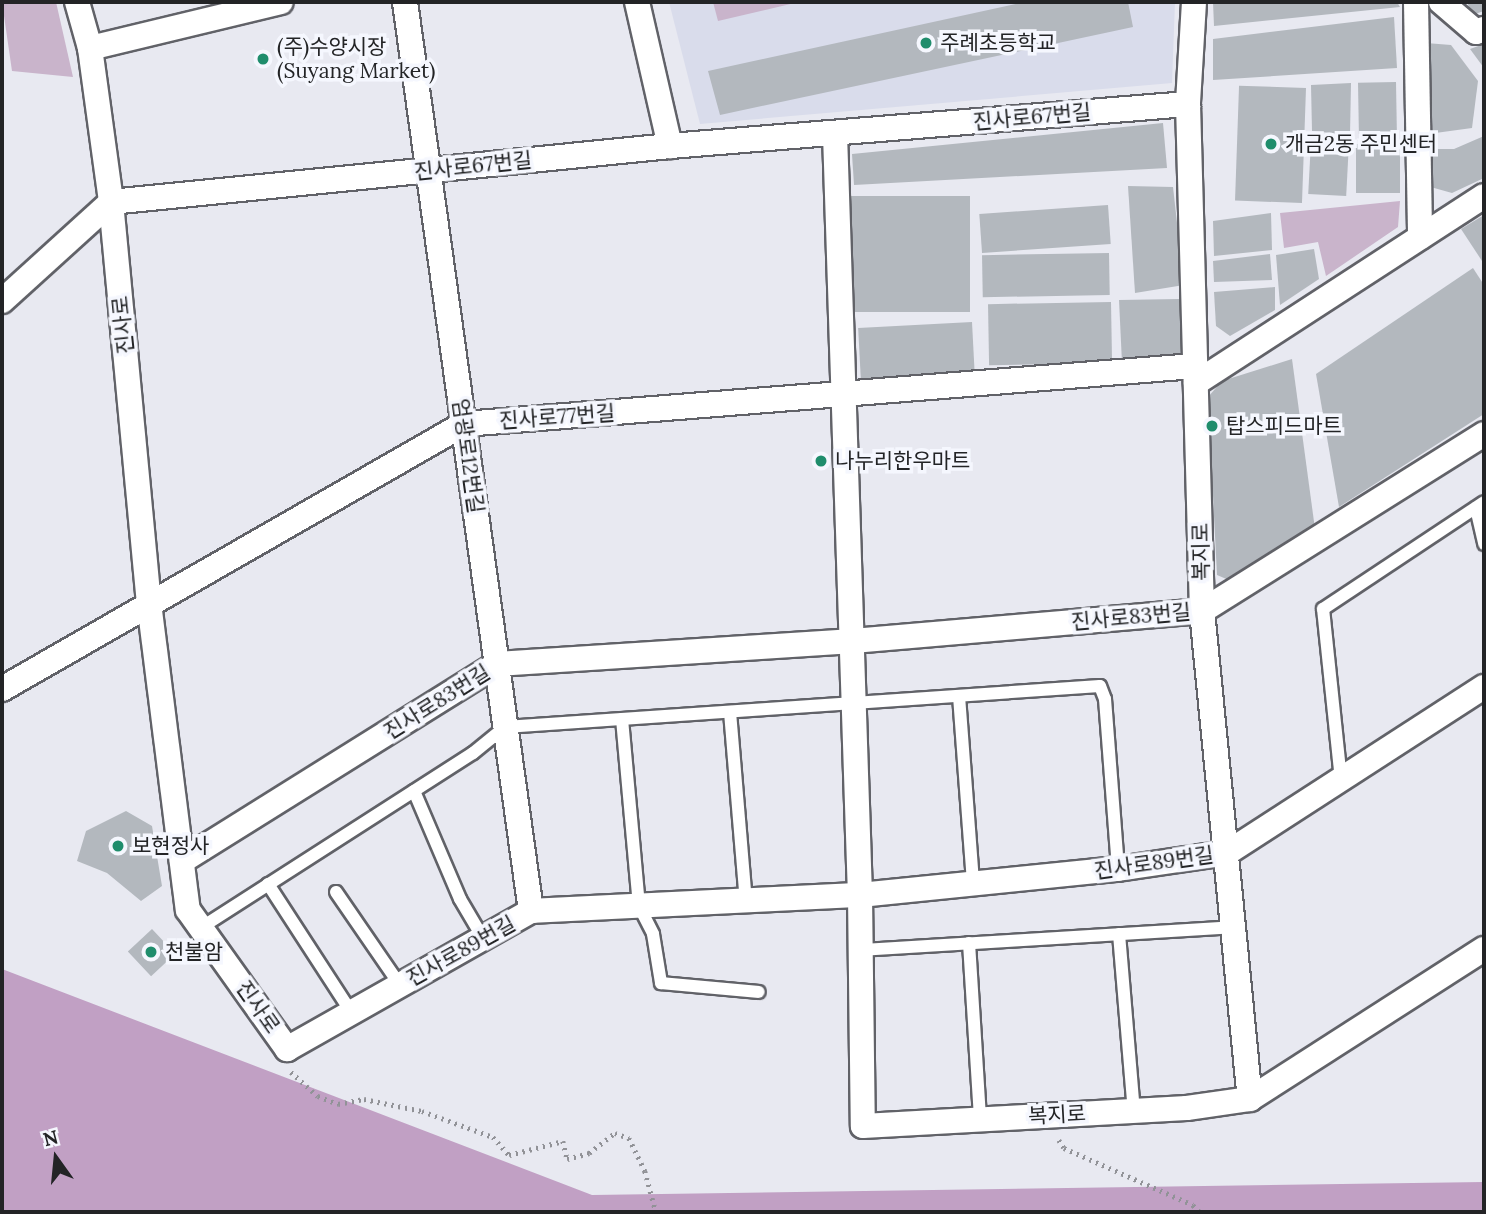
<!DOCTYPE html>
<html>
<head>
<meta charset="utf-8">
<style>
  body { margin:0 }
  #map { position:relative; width:1486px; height:1214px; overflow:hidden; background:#e8e9f1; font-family:Lora,"Noto Sans KR",serif }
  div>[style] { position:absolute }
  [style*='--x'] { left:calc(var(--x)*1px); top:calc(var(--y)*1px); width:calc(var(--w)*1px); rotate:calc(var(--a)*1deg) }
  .built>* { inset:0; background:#d9dceb }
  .green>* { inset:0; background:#c9b4cb }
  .forest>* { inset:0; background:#c1a0c4 }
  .building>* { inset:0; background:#b3b8be; transform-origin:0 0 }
  .path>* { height:4.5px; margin-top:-2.25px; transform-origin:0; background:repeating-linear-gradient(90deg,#919297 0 2px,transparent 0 7px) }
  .roads { filter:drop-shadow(2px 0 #616268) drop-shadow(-2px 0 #616268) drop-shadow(0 2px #616268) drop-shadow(0 -2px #616268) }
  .lane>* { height:12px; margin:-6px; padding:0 6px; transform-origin:6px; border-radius:6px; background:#fff }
  .street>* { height:24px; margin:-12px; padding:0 12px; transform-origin:12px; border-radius:12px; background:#fff }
  .dots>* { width:19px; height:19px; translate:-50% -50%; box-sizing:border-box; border:4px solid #f5f7fe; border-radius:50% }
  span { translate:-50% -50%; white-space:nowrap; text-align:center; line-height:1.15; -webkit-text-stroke:7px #f5f7fe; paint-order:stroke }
  .poi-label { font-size:21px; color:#232426 }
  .left { translate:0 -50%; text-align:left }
  .street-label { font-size:21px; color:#232426 }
  .frame { position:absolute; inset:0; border:4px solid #232426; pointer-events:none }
  .north { position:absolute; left:21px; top:1123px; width:70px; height:70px; -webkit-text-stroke:5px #f5f7fe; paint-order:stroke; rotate:345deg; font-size:19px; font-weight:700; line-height:28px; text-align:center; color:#232426 }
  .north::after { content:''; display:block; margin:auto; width:24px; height:32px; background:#232426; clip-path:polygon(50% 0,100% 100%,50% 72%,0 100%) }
</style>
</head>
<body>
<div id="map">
  <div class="built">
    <i style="clip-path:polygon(669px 2px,1175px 2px,1172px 83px,700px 124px)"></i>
  </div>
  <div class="green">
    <i style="clip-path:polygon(2px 2px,56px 2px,73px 77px,12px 71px)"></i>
    <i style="clip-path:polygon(713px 2px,799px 2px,718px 21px)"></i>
    <i style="clip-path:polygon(1400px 201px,1398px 227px,1326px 276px,1318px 242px,1284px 248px,1280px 213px)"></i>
  </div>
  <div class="forest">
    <i style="clip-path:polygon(2px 969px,592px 1195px,1484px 1182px,1484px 1212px,2px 1212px)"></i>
  </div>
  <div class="building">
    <i style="clip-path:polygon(1025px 2px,1128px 2px,1133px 27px,720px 115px,708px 71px)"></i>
    <i style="clip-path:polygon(1213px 2px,1397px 2px,1400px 7px,1214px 26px)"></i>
    <i style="clip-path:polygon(1467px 2px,1484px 2px,1484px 11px,1472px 15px)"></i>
    <i style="clip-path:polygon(1394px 17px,1397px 68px,1213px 80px,1213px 39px)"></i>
    <i style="clip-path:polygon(1426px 43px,1451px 45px,1478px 81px,1472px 128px,1428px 134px)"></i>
    <i style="clip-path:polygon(1484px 44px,1484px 68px,1470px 49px)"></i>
    <i style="left:1396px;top:82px;width:51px;height:38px;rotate:89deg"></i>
    <i style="clip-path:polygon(1351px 83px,1350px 135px,1312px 131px,1311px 85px)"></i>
    <i style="left:1306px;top:88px;width:115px;height:67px;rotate:92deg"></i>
    <i style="clip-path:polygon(1163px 123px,1167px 168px,854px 185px,852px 154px)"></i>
    <i style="clip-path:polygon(1484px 136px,1484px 178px,1452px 193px,1427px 186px,1427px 149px,1454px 149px)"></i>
    <i style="left:1349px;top:142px;width:54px;height:38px;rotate:93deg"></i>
    <i style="left:1400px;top:144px;width:49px;height:44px;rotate:90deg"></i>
    <i style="clip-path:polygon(1128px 186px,1173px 187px,1184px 285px,1135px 293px)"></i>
    <i style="left:970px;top:196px;width:116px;height:120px;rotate:90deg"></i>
    <i style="left:1108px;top:205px;width:39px;height:129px;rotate:86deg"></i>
    <i style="clip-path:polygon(1271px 213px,1272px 250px,1214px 256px,1213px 221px)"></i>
    <i style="clip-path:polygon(1484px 215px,1484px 264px,1461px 229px)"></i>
    <i style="clip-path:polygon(1314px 249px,1319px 279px,1280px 305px,1276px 255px)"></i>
    <i style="left:1109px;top:253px;width:42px;height:127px;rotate:89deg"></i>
    <i style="clip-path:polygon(1270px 254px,1272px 280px,1214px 282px,1213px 261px)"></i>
    <i style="clip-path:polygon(1473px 268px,1484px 285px,1484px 414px,1339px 507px,1316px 374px)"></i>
    <i style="clip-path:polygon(1275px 287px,1275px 310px,1230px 336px,1216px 326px,1214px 292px)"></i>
    <i style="clip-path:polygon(1179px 299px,1184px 349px,1179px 357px,1122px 363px,1119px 300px)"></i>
    <i style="left:1111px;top:302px;width:61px;height:123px;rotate:89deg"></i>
    <i style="left:972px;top:322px;width:51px;height:114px;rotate:87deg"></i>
    <i style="clip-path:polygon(1292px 359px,1315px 529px,1238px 584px,1217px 575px,1208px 397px,1222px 381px)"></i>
    <i style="clip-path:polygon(126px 811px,152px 826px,162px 886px,141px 901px,107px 873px,77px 861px,86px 831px)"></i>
    <i style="left:152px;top:929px;width:34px;height:33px;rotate:47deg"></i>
  </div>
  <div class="path">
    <i style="--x:291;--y:1072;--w:36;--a:42"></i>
    <i style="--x:318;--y:1096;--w:22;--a:22"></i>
    <i style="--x:338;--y:1104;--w:26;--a:-11"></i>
    <i style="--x:364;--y:1099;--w:59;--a:11.7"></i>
    <i style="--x:422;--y:1111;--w:76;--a:20.1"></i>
    <i style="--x:493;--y:1137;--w:24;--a:48"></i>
    <i style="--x:509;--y:1155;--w:56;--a:-14.5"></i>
    <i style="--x:563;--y:1141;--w:18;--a:77"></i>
    <i style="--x:567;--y:1159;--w:23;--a:-15"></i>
    <i style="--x:589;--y:1153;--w:33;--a:-38"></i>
    <i style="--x:615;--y:1133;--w:15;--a:20"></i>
    <i style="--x:629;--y:1138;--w:37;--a:64"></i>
    <i style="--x:645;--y:1171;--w:42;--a:75"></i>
    <i style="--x:1059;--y:1140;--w:9;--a:58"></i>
    <i style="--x:1064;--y:1148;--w:141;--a:23.8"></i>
    <i style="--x:1193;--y:1205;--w:10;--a:45"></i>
  </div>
  <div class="roads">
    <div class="lane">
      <i style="--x:1476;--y:508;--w:37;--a:77"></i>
      <i style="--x:959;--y:696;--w:189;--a:85.7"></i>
      <i style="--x:730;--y:712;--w:190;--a:85.2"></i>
      <i style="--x:622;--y:719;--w:188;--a:84.8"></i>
      <i style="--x:639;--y:906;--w:31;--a:63"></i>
      <i style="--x:653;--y:934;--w:50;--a:80.7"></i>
      <i style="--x:661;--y:983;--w:98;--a:5.2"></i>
      <i style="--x:1341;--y:780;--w:172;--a:-96"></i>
      <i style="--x:1323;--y:609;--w:193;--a:-33.6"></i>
      <i style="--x:414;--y:791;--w:117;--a:66.9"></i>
      <i style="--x:460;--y:899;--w:45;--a:59.5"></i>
      <i style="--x:268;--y:884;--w:153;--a:57"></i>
      <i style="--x:336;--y:892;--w:113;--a:55.5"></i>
      <i style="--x:202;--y:927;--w:322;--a:-32.7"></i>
      <i style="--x:473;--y:753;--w:41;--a:-39.1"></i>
      <i style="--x:505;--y:727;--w:596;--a:-3.94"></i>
      <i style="--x:1100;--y:686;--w:14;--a:69"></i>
      <i style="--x:1105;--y:699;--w:170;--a:85.6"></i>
      <i style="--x:1119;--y:934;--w:178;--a:85.2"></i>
      <i style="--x:969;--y:943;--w:176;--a:86.4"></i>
      <i style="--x:861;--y:950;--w:374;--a:-3.5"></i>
    </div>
    <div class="street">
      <i style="--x:77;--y:2;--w:48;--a:74.2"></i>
      <i style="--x:90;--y:48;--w:155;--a:82.2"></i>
      <i style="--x:111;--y:202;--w:403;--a:84.6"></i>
      <i style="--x:149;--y:603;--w:309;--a:82.8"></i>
      <i style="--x:188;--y:910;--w:171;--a:54.5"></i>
      <i style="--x:287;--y:1049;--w:280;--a:-29.5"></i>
      <i style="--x:531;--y:911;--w:329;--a:-2.8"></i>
      <i style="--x:860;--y:895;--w:259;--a:-5.8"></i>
      <i style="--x:1118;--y:869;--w:110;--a:-8.4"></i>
      <i style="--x:1227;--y:853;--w:306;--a:-32.9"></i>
      <i style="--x:405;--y:2;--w:918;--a:82.11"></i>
      <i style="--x:637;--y:2;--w:148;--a:77.1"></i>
      <i style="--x:1194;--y:2;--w:102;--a:93.4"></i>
      <i style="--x:1188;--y:104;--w:507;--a:88.42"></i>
      <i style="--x:1202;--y:611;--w:490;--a:84.4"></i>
      <i style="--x:1416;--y:2;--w:235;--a:89"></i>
      <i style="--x:1441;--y:2;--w:46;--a:40.6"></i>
      <i style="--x:1476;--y:32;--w:9;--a:-21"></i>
      <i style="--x:90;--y:48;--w:196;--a:-13.5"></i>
      <i style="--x:835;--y:134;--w:761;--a:88.12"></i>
      <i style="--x:860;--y:895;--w:231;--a:89.3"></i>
      <i style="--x:863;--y:1126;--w:324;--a:-3.2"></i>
      <i style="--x:1187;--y:1108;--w:64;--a:-8.1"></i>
      <i style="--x:1250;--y:1099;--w:278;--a:-32.7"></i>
      <i style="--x:2;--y:301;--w:147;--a:-42.2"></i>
      <i style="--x:111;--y:202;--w:562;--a:-5.72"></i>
      <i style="--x:670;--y:146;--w:520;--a:-4.64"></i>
      <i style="--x:1196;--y:383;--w:343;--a:-33"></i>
      <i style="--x:2;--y:689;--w:533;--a:-29.84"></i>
      <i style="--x:464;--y:424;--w:733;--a:-4.54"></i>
      <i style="--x:182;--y:861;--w:372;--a:-32"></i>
      <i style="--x:497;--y:664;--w:357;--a:-3.7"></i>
      <i style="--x:853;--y:641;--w:350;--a:-4.9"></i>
      <i style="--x:1202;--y:611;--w:333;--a:-32.1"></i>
    </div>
  </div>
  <div class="dots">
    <i style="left:926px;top:43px;background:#1f8d6c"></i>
    <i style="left:263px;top:59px;background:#1f8d6c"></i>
    <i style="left:1271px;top:144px;background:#1f8d6c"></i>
    <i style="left:1212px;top:426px;background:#1f8d6c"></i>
    <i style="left:821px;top:461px;background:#1f8d6c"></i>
    <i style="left:118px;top:846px;background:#1f8d6c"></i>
    <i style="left:151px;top:952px;background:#1f8d6c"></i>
  </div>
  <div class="poi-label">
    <span class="left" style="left:940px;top:43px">주례초등학교</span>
    <span class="left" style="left:277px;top:59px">(주)수양시장<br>(Suyang Market)</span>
    <span class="left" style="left:1285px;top:144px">개금2동 주민센터</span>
    <span class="left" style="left:1226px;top:426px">탑스피드마트</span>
    <span class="left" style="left:835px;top:461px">나누리한우마트</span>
    <span class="left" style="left:132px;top:846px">보현정사</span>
    <span class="left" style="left:165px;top:952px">천불암</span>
  </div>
  <div class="street-label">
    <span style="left:1032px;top:117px;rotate:-5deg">진사로67번길</span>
    <span style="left:473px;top:166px;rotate:-6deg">진사로67번길</span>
    <span style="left:123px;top:325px;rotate:-96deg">진사로</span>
    <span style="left:557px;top:417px;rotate:-4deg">진사로77번길</span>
    <span style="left:468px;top:456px;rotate:82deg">엄광로12번길</span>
    <span style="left:1201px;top:552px;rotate:-91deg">복지로</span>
    <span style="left:1131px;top:617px;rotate:-5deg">진사로83번길</span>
    <span style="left:437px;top:702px;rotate:-32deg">진사로83번길</span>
    <span style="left:1154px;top:863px;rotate:-8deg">진사로89번길</span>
    <span style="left:461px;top:951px;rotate:-29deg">진사로89번길</span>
    <span style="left:258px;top:1007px;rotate:55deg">진사로</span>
    <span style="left:1057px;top:1115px;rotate:-3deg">복지로</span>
  </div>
  <div class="frame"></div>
  <div class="north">N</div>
</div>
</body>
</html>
